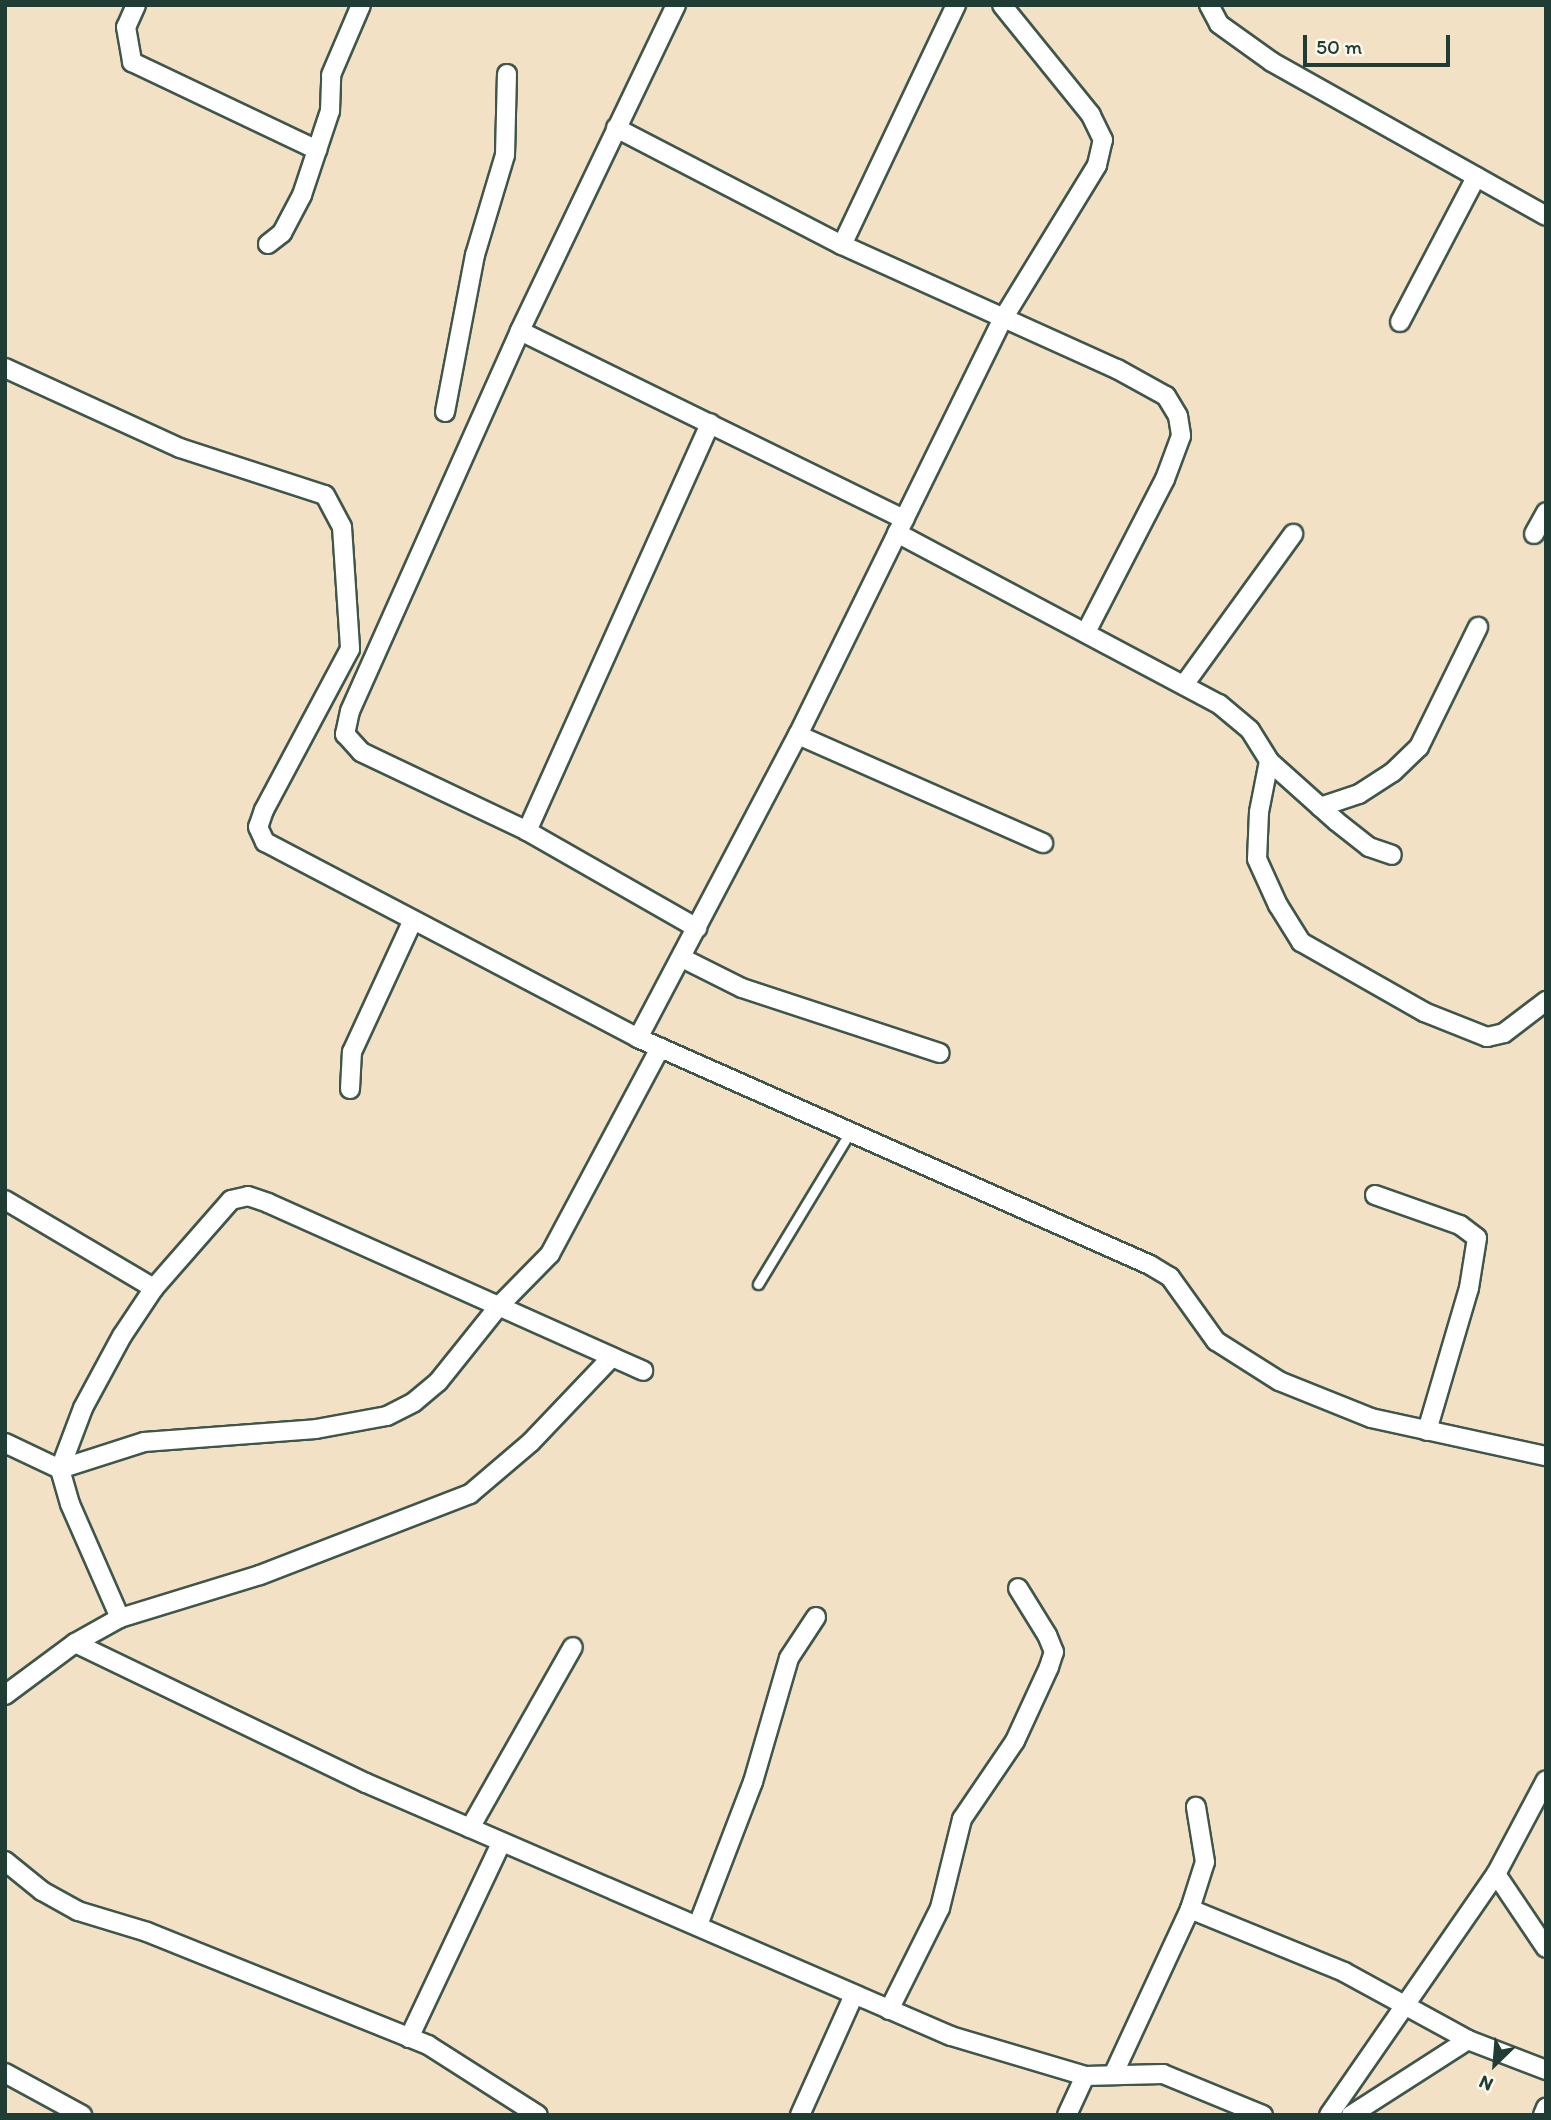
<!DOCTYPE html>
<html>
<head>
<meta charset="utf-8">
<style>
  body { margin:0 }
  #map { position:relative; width:1551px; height:2120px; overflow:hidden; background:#f3e1c6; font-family:Itim,sans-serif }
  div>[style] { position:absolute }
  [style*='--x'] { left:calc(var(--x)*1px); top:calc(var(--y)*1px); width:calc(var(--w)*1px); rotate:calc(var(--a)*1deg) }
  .roads { filter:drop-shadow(2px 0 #3f564a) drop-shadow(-2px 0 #3f564a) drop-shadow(0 2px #3f564a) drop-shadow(0 -2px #3f564a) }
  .lane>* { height:9px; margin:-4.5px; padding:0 4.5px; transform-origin:4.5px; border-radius:4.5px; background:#fff }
  .street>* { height:18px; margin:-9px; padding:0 9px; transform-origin:9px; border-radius:9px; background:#fff }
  span { translate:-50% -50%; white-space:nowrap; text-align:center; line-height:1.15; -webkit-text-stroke:5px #fbf7ec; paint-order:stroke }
  .frame { position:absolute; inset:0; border:7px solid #1f3d34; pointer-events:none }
  .north { position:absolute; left:1460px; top:2029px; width:70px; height:70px; -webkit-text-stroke:5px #fbf7ec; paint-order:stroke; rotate:205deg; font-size:19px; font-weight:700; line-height:28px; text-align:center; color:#1f3d34 }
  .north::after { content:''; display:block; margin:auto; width:24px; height:32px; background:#1f3d34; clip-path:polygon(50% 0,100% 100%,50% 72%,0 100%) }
  .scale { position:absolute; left:1303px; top:35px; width:147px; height:32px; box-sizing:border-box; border:4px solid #1f3d34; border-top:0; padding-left:9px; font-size:21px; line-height:24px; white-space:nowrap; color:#1f3d34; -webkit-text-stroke:5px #fbf7ec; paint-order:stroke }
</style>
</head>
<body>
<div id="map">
  <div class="roads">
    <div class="lane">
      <i style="--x:758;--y:1284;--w:178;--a:-58.8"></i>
    </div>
    <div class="street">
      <i style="--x:136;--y:5;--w:24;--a:114"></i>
      <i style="--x:126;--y:27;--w:36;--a:80"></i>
      <i style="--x:132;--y:62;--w:205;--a:25.4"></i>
      <i style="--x:676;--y:5;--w:361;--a:115.6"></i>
      <i style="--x:520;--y:331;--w:416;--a:114.1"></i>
      <i style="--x:350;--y:711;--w:24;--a:102"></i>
      <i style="--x:345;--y:734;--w:24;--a:48"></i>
      <i style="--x:361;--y:752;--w:184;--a:25.4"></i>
      <i style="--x:527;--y:831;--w:196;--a:29.7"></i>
      <i style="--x:1209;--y:5;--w:21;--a:62"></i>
      <i style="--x:1219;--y:24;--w:65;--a:35.6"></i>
      <i style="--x:1272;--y:62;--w:314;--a:29.3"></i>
      <i style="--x:616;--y:128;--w:254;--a:27.4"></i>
      <i style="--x:842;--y:245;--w:302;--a:24.3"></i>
      <i style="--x:1117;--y:369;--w:56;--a:28.9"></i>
      <i style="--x:1166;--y:396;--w:23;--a:59"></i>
      <i style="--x:1178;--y:416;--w:20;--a:81"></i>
      <i style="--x:1181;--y:436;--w:46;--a:110.4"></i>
      <i style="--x:1165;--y:479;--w:172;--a:117.3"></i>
      <i style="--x:268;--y:244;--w:18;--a:-38"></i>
      <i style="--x:282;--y:233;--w:43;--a:-62.2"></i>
      <i style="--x:302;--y:195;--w:89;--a:-71.6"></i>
      <i style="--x:330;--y:111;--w:36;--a:-88"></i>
      <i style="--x:331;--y:75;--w:76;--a:-66.8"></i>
      <i style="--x:842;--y:245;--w:266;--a:-64.6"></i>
      <i style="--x:1400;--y:322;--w:164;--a:-62.3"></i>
      <i style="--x:520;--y:331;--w:428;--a:26.1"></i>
      <i style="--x:5;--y:368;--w:192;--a:24.6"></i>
      <i style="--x:180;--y:448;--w:152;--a:18"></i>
      <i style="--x:325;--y:495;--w:36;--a:62"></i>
      <i style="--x:342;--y:527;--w:122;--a:86.2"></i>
      <i style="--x:350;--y:649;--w:183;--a:118.1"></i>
      <i style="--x:264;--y:810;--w:18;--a:109"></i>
      <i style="--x:258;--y:827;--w:17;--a:65"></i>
      <i style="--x:265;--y:842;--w:421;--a:27.7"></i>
      <i style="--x:638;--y:1038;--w:560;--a:23.91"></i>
      <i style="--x:1150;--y:1265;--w:23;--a:31"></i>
      <i style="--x:1170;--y:1277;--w:79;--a:54.3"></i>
      <i style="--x:1216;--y:1341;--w:75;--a:32.4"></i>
      <i style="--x:1279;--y:1381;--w:99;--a:21.9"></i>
      <i style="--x:1371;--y:1418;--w:179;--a:12.3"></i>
      <i style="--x:445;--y:412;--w:160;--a:-79.2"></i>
      <i style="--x:475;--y:255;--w:104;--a:-73.3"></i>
      <i style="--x:505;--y:155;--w:81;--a:-88.6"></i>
      <i style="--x:897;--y:533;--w:365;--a:28"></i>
      <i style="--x:1219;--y:704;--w:40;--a:40"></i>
      <i style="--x:1250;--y:730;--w:36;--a:58"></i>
      <i style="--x:1269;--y:761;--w:90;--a:41.8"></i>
      <i style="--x:1336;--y:821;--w:42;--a:38.2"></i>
      <i style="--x:1369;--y:847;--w:24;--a:19"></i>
      <i style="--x:1534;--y:534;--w:25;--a:-61"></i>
      <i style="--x:1186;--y:682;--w:183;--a:-54.1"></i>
      <i style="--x:798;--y:735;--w:268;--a:23.8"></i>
      <i style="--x:1269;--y:761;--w:52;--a:101.1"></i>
      <i style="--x:1259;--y:812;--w:47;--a:92.4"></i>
      <i style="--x:1257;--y:859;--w:51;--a:65.5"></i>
      <i style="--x:1278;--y:905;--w:44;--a:58.1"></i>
      <i style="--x:1301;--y:942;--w:142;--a:29.6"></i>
      <i style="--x:1424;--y:1012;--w:68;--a:21.6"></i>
      <i style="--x:1487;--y:1037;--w:17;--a:-13"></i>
      <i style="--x:1504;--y:1033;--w:53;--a:-37.3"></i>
      <i style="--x:1320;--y:807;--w:41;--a:-18.4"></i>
      <i style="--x:1359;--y:794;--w:40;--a:-32.9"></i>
      <i style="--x:1393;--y:772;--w:36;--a:-44"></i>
      <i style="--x:1419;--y:747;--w:134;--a:-63.8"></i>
      <i style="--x:527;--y:831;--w:447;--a:-65.8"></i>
      <i style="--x:682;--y:958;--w:67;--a:26.6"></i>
      <i style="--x:742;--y:988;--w:208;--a:18.2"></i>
      <i style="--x:638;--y:1038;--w:343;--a:-62.2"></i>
      <i style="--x:798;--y:735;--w:466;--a:-63.8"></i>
      <i style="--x:1004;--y:317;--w:178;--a:-58.5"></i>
      <i style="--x:1097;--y:165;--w:26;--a:-77"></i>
      <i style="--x:1103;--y:140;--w:28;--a:-116"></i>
      <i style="--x:1091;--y:115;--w:141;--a:-129"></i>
      <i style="--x:350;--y:1089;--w:37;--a:-87"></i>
      <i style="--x:352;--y:1052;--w:145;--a:-65.2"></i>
      <i style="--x:1375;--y:1195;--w:90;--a:19.4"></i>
      <i style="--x:1460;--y:1225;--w:21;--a:37"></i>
      <i style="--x:1477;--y:1238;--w:51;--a:99.1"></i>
      <i style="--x:1469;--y:1288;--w:149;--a:106.4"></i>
      <i style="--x:5;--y:1200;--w:173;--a:30.6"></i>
      <i style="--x:5;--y:1443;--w:61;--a:25.3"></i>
      <i style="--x:60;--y:1469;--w:88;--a:-17.8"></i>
      <i style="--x:144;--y:1442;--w:172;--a:-4.3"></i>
      <i style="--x:316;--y:1429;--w:72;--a:-10.4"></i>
      <i style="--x:387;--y:1416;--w:30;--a:-27"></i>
      <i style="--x:414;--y:1402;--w:31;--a:-40"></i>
      <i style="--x:438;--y:1382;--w:96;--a:-51.3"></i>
      <i style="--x:498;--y:1307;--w:74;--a:-45.5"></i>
      <i style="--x:550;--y:1254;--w:234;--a:-61.9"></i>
      <i style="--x:120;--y:1618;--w:124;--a:-113.7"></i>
      <i style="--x:70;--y:1504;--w:36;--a:-106"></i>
      <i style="--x:60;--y:1469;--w:65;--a:-69.3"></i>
      <i style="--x:83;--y:1408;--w:82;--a:-61.6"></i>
      <i style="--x:122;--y:1336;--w:58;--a:-56.3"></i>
      <i style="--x:154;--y:1288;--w:117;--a:-48.8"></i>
      <i style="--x:231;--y:1200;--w:17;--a:-13"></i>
      <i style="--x:248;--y:1196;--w:21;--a:19"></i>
      <i style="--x:268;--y:1203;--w:411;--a:24.1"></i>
      <i style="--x:75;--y:1643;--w:323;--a:25.7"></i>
      <i style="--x:366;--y:1783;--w:637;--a:23.39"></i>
      <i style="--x:951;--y:2036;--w:140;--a:16.6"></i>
      <i style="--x:1085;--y:2076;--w:78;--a:-1.5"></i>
      <i style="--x:1163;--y:2074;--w:108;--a:22.3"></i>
      <i style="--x:5;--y:1695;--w:87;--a:-36.6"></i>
      <i style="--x:75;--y:1643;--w:51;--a:-29.1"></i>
      <i style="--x:120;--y:1618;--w:146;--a:-17.1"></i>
      <i style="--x:260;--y:1575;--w:225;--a:-21.1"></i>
      <i style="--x:470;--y:1494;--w:80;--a:-40.4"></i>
      <i style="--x:531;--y:1442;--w:117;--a:-46.4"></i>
      <i style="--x:470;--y:1828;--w:208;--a:-60.4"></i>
      <i style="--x:5;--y:1861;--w:48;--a:39"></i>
      <i style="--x:42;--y:1891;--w:41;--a:29.1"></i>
      <i style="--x:78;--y:1911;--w:72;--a:16.9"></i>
      <i style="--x:147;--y:1932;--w:303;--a:21.9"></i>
      <i style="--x:428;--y:2045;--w:130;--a:32.5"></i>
      <i style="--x:1496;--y:1874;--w:89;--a:56"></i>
      <i style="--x:1190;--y:1909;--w:166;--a:22.2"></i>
      <i style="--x:1344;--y:1972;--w:141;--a:28.7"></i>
      <i style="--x:1468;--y:2040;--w:84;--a:21"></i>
      <i style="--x:698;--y:1925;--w:153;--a:-69"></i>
      <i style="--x:753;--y:1782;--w:129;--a:-73.8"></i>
      <i style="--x:789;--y:1658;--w:49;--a:-56.6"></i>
      <i style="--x:889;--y:2010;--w:114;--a:-63.4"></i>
      <i style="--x:940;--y:1908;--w:92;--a:-76.1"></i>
      <i style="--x:962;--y:1819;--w:94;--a:-55.8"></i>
      <i style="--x:1015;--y:1741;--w:81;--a:-65.3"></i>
      <i style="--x:1049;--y:1667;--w:16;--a:-72"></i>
      <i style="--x:1054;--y:1652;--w:18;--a:-112"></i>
      <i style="--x:1047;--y:1635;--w:55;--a:-121.7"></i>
      <i style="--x:409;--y:2038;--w:216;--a:-64.7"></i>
      <i style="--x:5;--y:2073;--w:88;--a:28.6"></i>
      <i style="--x:1113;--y:2075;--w:183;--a:-65.1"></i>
      <i style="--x:1190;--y:1909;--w:49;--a:-72.3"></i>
      <i style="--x:1205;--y:1862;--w:56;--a:-99.3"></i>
      <i style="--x:800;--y:2115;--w:132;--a:-65.8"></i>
      <i style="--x:1067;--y:2115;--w:43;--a:-65.2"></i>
      <i style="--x:1329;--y:2115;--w:293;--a:-55.3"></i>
      <i style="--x:1496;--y:1874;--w:106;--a:-62"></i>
      <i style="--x:1351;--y:2115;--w:139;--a:-32.7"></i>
      <i style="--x:1543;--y:2115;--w:8;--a:-67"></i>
    </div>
  </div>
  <div class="frame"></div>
  <div class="north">N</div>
  <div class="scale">50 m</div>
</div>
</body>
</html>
